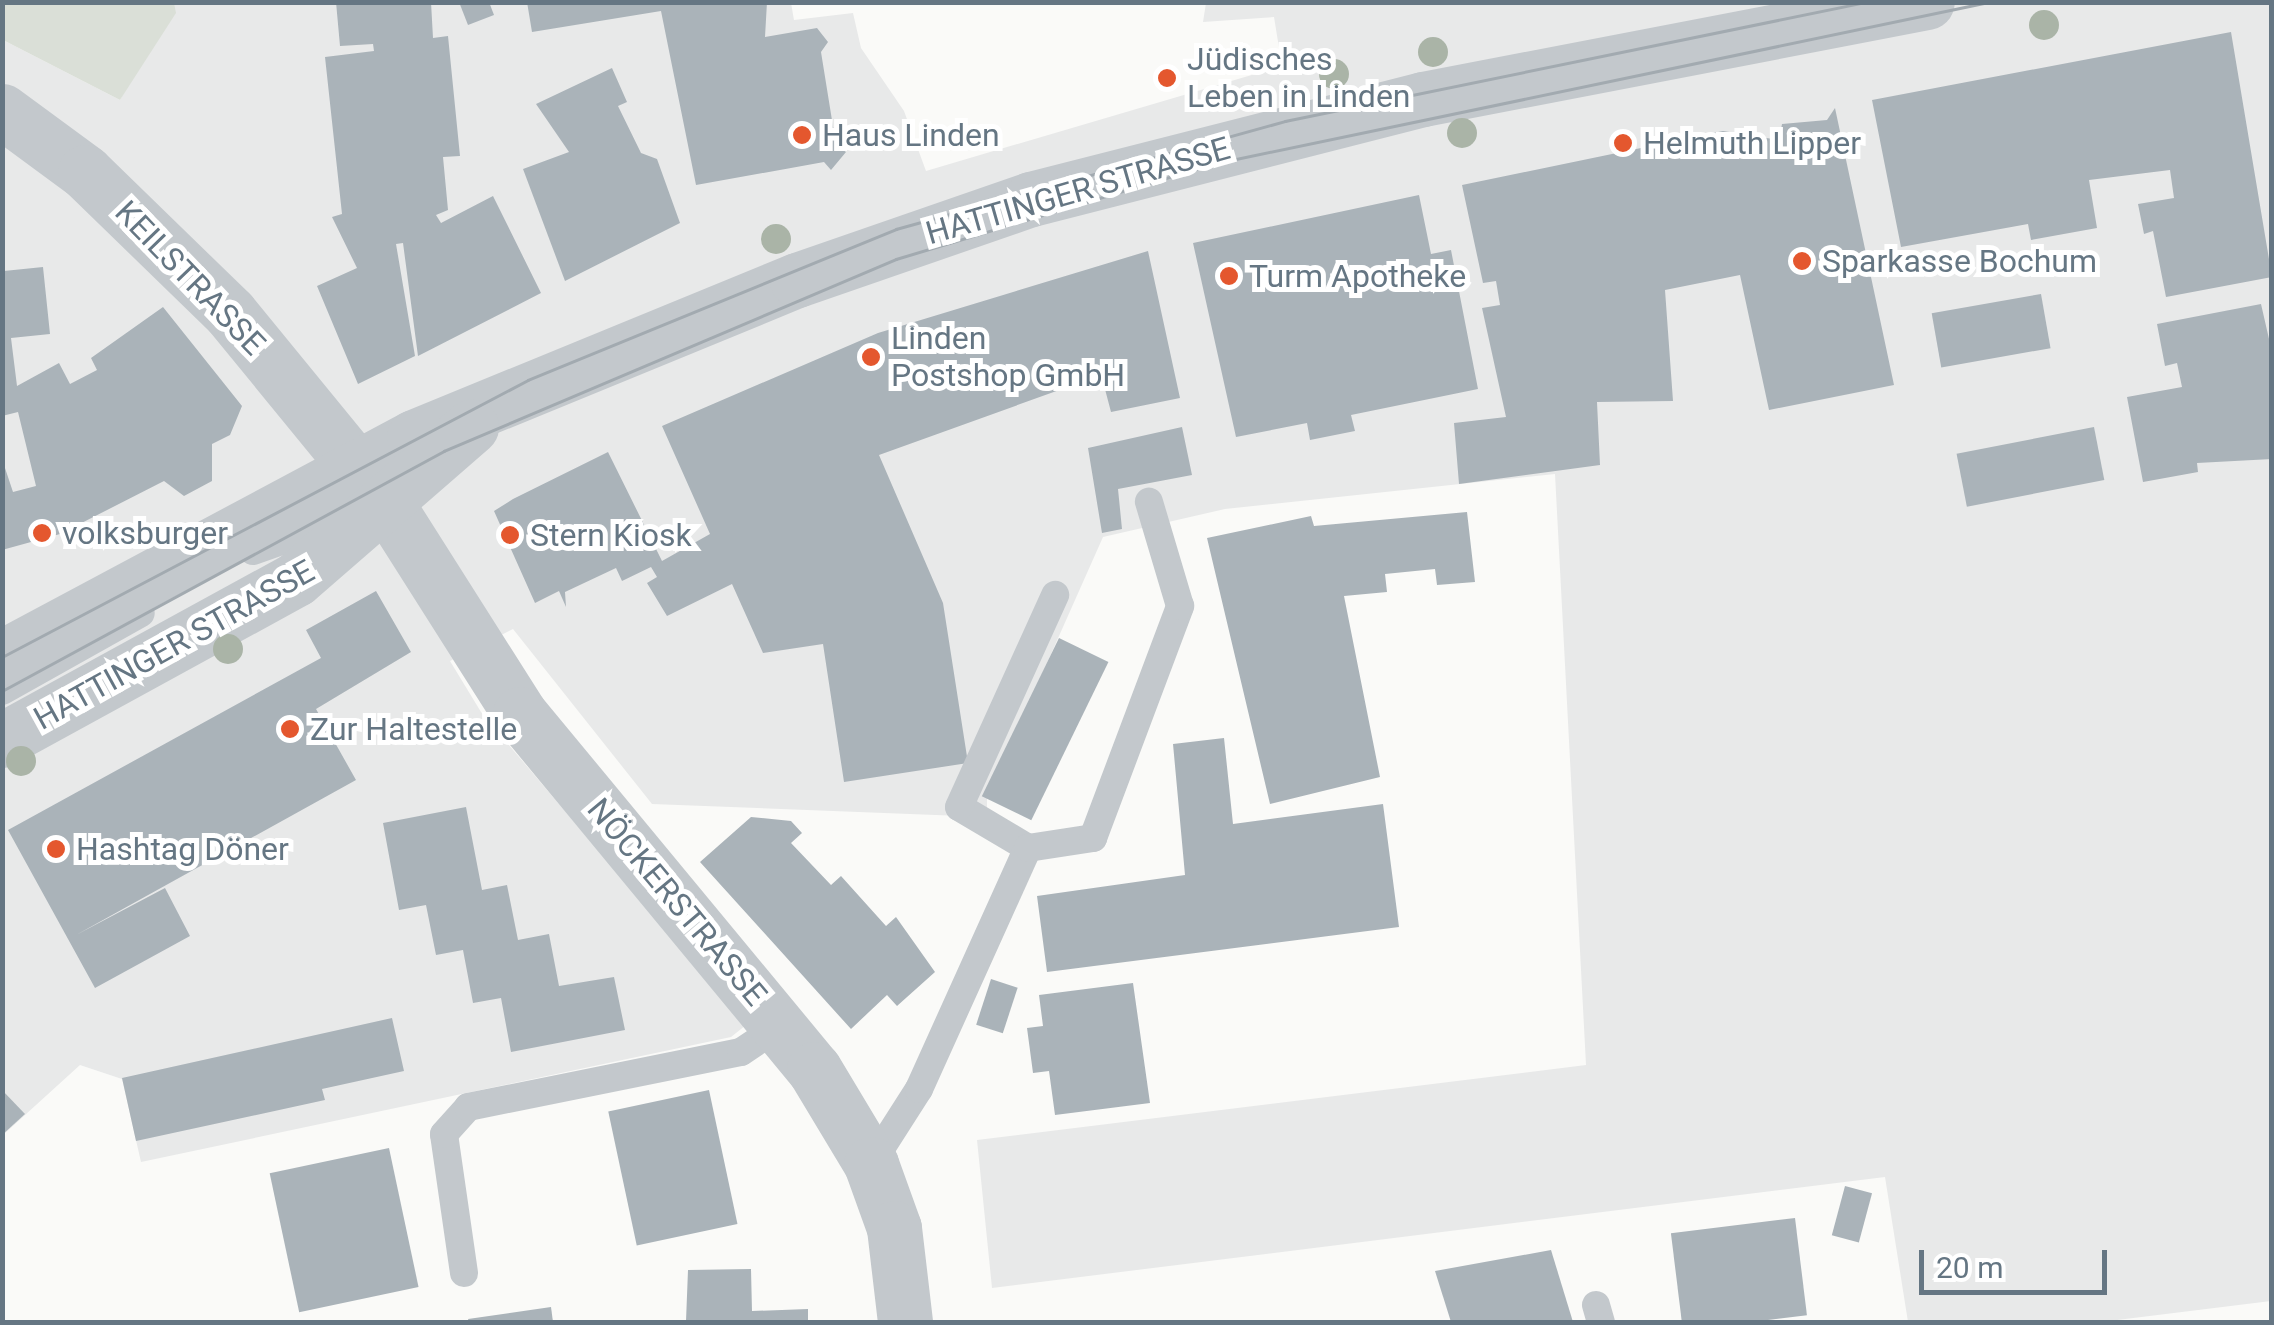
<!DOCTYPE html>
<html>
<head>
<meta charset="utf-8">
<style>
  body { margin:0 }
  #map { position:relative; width:2274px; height:1325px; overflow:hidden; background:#fafaf8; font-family:Roboto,sans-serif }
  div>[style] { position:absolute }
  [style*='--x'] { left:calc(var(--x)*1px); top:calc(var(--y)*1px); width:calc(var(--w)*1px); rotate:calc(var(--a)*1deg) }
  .built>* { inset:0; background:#e8e9e9 }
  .green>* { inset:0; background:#dadfd7 }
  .building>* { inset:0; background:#aab3b9; transform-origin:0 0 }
  .service>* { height:28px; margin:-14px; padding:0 14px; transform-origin:14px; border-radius:14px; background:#c3c8cc }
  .minor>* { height:55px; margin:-27.5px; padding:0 27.5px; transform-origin:27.5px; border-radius:27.5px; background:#c3c8cc }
  .tertiary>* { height:55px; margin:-27.5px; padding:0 27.5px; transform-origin:27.5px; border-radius:27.5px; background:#c3c8cc }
  .tram>* { height:2.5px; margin:-1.25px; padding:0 1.25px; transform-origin:1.25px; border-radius:1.25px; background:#a2aab0 }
  .trees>* { width:30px; height:30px; margin:-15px; border-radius:50%; background:#aab4a7 }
  .dots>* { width:28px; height:28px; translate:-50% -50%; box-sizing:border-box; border:5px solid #fff; border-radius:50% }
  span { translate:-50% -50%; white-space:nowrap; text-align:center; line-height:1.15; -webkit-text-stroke:10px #fff; paint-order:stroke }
  .poi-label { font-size:32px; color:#657683 }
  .left { translate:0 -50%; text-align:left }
  .street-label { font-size:32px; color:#657683 }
  .frame { position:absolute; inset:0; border:5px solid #657683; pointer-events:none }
  .scale { position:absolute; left:1919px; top:1250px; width:188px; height:45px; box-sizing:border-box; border:5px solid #657683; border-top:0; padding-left:12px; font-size:30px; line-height:35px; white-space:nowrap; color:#657683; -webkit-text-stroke:8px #fff; paint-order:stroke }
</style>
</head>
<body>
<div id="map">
  <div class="built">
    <i style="clip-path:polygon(174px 3px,791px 3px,794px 20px,853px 13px,861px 48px,904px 111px,926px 171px,1282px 66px,1274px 17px,1203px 22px,1206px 3px,2271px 3px,2271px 1301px,2101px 1322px,1908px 1322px,1885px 1177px,992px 1288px,977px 1140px,1586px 1065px,1555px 474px,1225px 509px,1103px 537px,987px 798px,987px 817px,652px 804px,513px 629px,450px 661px,481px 712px,746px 1025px,731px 1037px,141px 1162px,122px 1079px,80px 1065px,3px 1135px,3px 40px,120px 100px)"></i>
  </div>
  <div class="green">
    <i style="clip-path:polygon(2px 3px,174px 3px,176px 13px,120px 100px,3px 40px)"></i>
  </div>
  <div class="building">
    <i style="clip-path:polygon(336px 2px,431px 2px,433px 38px,448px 36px,460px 156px,443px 157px,448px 210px,436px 215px,441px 223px,493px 196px,541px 293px,418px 356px,403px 243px,396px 244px,415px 356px,358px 384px,317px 286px,357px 268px,332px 217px,342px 214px,325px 57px,374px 51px,373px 44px,340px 46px)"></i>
    <i style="clip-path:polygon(459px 2px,489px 2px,494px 15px,468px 25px)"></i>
    <i style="clip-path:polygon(527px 2px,767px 2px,765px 37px,817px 28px,828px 42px,821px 52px,836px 145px,846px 152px,831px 170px,824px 162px,696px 185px,661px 11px,532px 32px)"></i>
    <i style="clip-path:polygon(2231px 32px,2272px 277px,2166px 297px,2153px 231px,2144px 234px,2138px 204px,2174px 198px,2170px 170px,2089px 180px,2097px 228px,2031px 240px,2028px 224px,1901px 247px,1872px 100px)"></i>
    <i style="clip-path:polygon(612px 68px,627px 102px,618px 106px,641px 153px,657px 159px,680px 223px,565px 281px,523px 169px,569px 152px,536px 104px)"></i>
    <i style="clip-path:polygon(1835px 108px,1894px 385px,1769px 410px,1740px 275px,1665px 290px,1673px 401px,1597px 402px,1600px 465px,1459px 484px,1454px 423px,1506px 417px,1482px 308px,1500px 305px,1496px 281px,1483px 283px,1462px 185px,1723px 131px,1779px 140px,1782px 124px,1827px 120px)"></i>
    <i style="clip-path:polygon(1419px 195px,1431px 254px,1451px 250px,1478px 389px,1351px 415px,1355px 431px,1310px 440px,1307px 423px,1236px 437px,1193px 243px)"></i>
    <i style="clip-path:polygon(1148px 251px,1180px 398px,1111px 412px,1101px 374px,1075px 373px,1076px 384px,879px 455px,943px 603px,968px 763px,844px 782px,823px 644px,763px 653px,732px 584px,667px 616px,647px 583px,657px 577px,651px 567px,622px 581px,616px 568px,565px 592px,566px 607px,559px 591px,535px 603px,494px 511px,513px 499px,608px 452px,662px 561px,710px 534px,662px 426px,878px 333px)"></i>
    <i style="clip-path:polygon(43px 267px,50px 334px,11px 338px,17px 386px,59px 363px,70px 384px,97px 370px,91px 358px,163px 307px,242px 406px,230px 435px,212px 444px,212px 481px,184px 496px,164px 481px,60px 534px,2px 550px,2px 459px,13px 492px,36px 486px,18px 412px,2px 416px,4px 271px)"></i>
    <i style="left:2041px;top:294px;width:55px;height:111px;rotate:80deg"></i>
    <i style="clip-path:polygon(2261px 304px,2272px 352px,2272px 459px,2197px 463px,2198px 472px,2143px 482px,2127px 397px,2182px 387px,2177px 363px,2165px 366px,2157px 324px)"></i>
    <i style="clip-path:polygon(1182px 427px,1192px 475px,1118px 489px,1122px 529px,1102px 533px,1088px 448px)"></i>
    <i style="left:2094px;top:427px;width:54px;height:140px;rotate:79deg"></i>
    <i style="clip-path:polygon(1467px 512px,1475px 582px,1437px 585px,1435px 569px,1385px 574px,1387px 592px,1344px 596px,1380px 777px,1270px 804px,1207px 538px,1311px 516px,1314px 526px)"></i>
    <i style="clip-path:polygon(376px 591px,411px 652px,316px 709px,356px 780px,76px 935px,165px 888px,190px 936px,95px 988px,8px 830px,321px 658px,306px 630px)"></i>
    <i style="left:1059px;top:638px;width:55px;height:176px;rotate:26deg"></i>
    <i style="clip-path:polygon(1224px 738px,1233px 824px,1383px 804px,1399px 927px,1047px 972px,1037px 896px,1185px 875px,1173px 744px)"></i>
    <i style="clip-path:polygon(466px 807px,482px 890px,507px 885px,518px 940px,549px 934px,559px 986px,614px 977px,625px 1030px,511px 1052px,501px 998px,473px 1003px,463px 950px,436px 955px,426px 905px,399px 910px,383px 823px)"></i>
    <i style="clip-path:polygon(751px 817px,791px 821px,802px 833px,791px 843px,831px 885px,841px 876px,886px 926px,896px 917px,935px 972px,897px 1006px,887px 995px,851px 1029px,700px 862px)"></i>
    <i style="left:991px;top:979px;width:28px;height:48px;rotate:18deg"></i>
    <i style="clip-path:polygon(1133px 983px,1150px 1103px,1055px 1115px,1049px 1071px,1033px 1073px,1027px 1028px,1043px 1026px,1039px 995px)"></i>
    <i style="clip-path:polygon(392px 1018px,404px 1071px,322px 1089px,325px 1100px,136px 1141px,122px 1078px)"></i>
    <i style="clip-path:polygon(2px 1090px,25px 1114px,2px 1135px)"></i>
    <i style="left:709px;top:1090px;width:137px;height:103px;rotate:78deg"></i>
    <i style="left:389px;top:1148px;width:142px;height:122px;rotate:78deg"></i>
    <i style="left:1845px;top:1186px;width:28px;height:51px;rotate:15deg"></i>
    <i style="left:1795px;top:1218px;width:98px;height:125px;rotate:83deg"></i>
    <i style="clip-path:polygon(1551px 1250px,1573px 1322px,1451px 1322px,1435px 1271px)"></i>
    <i style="clip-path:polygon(751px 1269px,752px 1311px,808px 1309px,808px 1322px,686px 1321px,688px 1270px)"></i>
    <i style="clip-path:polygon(551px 1307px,553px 1322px,469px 1322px,468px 1319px)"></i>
  </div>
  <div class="service">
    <i style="--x:253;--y:551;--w:96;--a:-19.4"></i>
    <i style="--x:2;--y:691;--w:159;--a:-29.3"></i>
    <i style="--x:1028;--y:848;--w:80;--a:-149.3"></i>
    <i style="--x:959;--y:807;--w:233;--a:-65.6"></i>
    <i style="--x:871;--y:1164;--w:89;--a:-57.4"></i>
    <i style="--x:919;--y:1089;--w:265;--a:-65.7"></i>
    <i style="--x:1028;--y:848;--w:66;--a:-8.7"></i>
    <i style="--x:1093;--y:838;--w:248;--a:-69.4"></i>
    <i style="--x:1180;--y:606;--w:109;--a:-106.6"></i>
    <i style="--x:464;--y:1273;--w:140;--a:-98.2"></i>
    <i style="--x:444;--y:1134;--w:36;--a:-48"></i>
    <i style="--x:468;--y:1107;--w:278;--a:-11.4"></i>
    <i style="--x:741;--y:1052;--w:47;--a:-33.7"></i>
    <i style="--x:1596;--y:1305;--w:18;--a:74"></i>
  </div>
  <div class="minor">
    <i style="--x:2;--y:111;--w:103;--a:36.3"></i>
    <i style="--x:85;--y:172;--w:202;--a:44.2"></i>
    <i style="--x:230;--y:313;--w:249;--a:50.7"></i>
    <i style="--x:388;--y:506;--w:246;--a:57.6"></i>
    <i style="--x:520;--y:714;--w:461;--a:50.4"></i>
    <i style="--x:814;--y:1069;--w:111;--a:59"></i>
    <i style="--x:871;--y:1164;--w:68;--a:70.2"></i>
    <i style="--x:894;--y:1228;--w:95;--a:83.3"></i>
  </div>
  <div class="tertiary">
    <i style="--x:2;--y:657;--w:467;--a:-28.1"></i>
    <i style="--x:414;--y:437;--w:414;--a:-22.3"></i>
    <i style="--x:797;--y:280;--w:248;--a:-19.1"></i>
    <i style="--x:1031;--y:199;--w:405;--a:-14.3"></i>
    <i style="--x:1423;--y:99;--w:513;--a:-10.89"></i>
    <i style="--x:2;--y:740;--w:335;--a:-28.7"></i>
    <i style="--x:296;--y:579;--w:232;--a:-41"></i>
  </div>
  <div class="tram">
    <i style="--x:2;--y:657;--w:594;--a:-27.77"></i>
    <i style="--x:528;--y:380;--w:398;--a:-22.3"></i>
    <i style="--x:896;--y:229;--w:404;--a:-15.5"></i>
    <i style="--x:1285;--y:121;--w:593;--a:-11.58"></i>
    <i style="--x:2;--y:691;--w:503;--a:-28.5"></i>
    <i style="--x:444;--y:451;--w:491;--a:-23"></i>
    <i style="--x:896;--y:259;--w:335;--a:-16.7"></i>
    <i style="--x:1217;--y:163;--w:789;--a:-11.78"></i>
  </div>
  <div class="trees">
    <i style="left:2044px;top:25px"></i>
    <i style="left:1433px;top:52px"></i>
    <i style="left:1334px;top:74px"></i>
    <i style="left:1462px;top:133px"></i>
    <i style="left:776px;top:239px"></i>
    <i style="left:228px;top:649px"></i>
    <i style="left:21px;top:761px"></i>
  </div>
  <div class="dots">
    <i style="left:1167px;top:78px;background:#e4572e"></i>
    <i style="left:802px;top:135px;background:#e4572e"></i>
    <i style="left:1623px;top:143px;background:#e4572e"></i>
    <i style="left:1802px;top:261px;background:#e4572e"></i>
    <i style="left:1229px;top:276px;background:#e4572e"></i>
    <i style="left:871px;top:357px;background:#e4572e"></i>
    <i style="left:42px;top:533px;background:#e4572e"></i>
    <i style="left:510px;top:535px;background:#e4572e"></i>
    <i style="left:290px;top:729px;background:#e4572e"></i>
    <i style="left:56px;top:849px;background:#e4572e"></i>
  </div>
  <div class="poi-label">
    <span class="left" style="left:1187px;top:78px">Jüdisches<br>Leben in Linden</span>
    <span class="left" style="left:822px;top:135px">Haus Linden</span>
    <span class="left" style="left:1643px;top:143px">Helmuth Lipper</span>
    <span class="left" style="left:1822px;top:261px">Sparkasse Bochum</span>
    <span class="left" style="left:1249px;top:276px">Turm Apotheke</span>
    <span class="left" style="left:891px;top:357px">Linden<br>Postshop GmbH</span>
    <span class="left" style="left:62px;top:533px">volksburger</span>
    <span class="left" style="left:530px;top:535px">Stern Kiosk</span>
    <span class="left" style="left:310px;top:729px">Zur Haltestelle</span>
    <span class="left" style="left:76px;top:849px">Hashtag Döner</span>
  </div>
  <div class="street-label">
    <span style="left:1078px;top:191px;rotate:-16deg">HATTINGER STRASSE</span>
    <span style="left:190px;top:278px;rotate:46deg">KEILSTRASSE</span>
    <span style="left:174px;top:645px;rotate:-29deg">HATTINGER STRASSE</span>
    <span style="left:677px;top:902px;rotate:50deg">NÖCKERSTRASSE</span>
  </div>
  <div class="frame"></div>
  <div class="scale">20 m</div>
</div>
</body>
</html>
